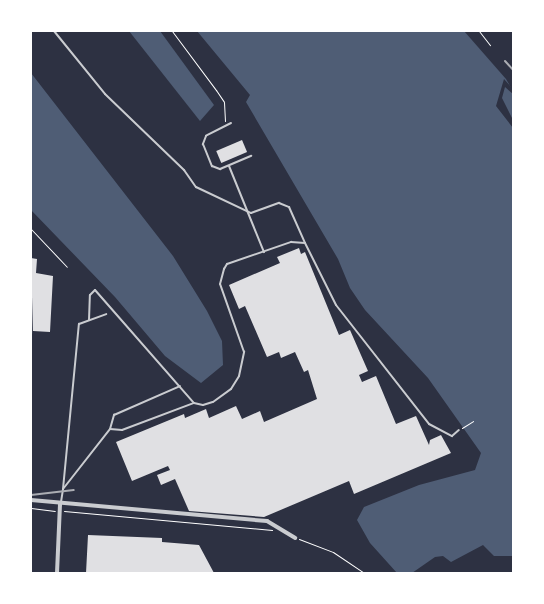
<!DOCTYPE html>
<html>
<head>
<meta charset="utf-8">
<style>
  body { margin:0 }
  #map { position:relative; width:544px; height:604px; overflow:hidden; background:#2d3142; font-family:Inter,sans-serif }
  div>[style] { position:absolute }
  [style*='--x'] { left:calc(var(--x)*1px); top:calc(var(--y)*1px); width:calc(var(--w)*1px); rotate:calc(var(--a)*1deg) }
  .water>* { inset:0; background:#4f5d75 }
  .pier>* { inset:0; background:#2d3142 }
  .building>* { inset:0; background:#e0e0e3; transform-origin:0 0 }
  .path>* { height:1px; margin:-0.5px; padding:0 0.5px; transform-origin:0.5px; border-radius:0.5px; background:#fff }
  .service>* { height:2px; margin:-1px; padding:0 1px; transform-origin:1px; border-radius:1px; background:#caccd0 }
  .minor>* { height:4px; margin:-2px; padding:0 2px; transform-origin:2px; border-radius:2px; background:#caccd0 }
  .rail>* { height:2px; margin:-1px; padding:0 1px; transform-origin:1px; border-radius:1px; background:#abadb3 }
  span { translate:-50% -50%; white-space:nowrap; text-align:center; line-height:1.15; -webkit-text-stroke:5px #fff; paint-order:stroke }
  .frame { position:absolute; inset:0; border:32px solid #fff; pointer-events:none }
</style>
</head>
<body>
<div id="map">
  <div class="water">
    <i style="clip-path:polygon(129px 31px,160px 31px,214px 105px,200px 121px)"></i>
    <i style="clip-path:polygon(197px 31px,464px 31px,506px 79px,513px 91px,513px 556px,494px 556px,483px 545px,451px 562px,443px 556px,435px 557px,412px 573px,397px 573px,370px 543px,357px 520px,364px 507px,419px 485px,475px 470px,481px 453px,428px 378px,365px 310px,350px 288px,338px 259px,246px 102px,250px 95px)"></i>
    <i style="clip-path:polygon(31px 73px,173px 256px,207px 311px,222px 341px,223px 365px,201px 383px,165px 356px,115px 297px,31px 210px)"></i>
  </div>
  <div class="pier">
    <i style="clip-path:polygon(504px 79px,513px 89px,513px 94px,505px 87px,502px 98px,513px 120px,513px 128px,496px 106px)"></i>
  </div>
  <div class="building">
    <i style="left:242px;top:140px;width:13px;height:28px;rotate:67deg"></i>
    <i style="clip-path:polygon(299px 248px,301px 254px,305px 252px,339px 335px,350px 330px,368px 371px,359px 375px,362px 382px,376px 376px,396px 424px,416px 416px,429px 445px,430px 440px,441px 435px,451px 453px,354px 494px,349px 481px,264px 517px,189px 511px,175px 479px,161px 485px,157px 475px,170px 470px,168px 466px,132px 481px,116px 442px,184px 414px,185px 418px,206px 409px,209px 418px,236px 406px,242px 419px,260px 411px,264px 422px,317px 399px,308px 370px,304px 372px,295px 352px,281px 358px,279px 352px,267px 357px,245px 306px,239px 309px,229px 285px,280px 263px,277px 257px)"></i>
    <i style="clip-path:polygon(31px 258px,37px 259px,36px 273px,53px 276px,50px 332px,33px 331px,33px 335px)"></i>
    <i style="clip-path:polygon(88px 535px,162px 538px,162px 542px,199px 545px,214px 573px,86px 573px)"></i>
  </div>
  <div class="path">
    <i style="--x:172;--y:31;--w:74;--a:53.3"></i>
    <i style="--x:216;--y:90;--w:14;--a:56"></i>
    <i style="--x:224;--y:102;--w:19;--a:87"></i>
    <i style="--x:479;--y:31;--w:18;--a:52"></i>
    <i style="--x:31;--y:229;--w:52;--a:46.5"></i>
    <i style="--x:462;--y:428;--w:13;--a:-32"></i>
    <i style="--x:31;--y:508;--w:24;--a:7"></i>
    <i style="--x:64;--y:511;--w:209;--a:5.2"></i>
    <i style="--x:299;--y:539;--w:36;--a:21"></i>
    <i style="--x:333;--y:552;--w:37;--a:34"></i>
  </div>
  <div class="service">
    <i style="--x:54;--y:31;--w:81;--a:51"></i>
    <i style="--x:105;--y:94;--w:110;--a:43.9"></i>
    <i style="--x:184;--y:170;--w:21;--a:55"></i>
    <i style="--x:196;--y:187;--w:61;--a:25.3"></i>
    <i style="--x:251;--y:213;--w:30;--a:-20"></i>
    <i style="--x:279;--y:203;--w:11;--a:22"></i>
    <i style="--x:289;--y:207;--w:39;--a:66"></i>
    <i style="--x:231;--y:123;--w:28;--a:153"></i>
    <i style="--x:206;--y:136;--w:9;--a:111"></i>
    <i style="--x:203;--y:144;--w:24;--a:68"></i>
    <i style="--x:212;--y:166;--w:9;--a:21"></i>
    <i style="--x:220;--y:169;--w:34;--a:-23"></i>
    <i style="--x:229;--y:166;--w:93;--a:67.9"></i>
    <i style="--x:89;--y:320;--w:25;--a:-88"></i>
    <i style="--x:90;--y:295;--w:7;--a:-45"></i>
    <i style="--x:95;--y:290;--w:150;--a:48.8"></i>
    <i style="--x:194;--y:403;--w:9;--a:13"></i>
    <i style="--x:203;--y:405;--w:10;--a:-17"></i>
    <i style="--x:213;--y:402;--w:22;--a:-36"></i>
    <i style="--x:231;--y:389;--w:15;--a:-58"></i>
    <i style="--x:239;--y:376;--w:25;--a:-78"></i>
    <i style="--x:244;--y:352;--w:72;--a:-109.4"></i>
    <i style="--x:220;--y:284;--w:16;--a:-75"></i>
    <i style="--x:224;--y:269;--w:6;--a:-59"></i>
    <i style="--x:227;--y:264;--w:68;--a:-19"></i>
    <i style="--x:291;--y:242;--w:14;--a:4"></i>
    <i style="--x:305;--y:243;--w:69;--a:63.4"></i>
    <i style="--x:336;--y:305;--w:151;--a:52"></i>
    <i style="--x:429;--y:424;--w:26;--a:28"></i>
    <i style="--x:452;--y:436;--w:9;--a:-41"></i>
    <i style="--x:110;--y:429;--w:12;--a:5"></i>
    <i style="--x:122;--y:430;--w:77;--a:-20.6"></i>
    <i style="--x:63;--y:489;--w:166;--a:-84.5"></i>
    <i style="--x:79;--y:324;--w:29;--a:-20"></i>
    <i style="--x:61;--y:502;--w:13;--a:-81"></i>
    <i style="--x:63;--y:489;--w:76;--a:-51.9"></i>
    <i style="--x:110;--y:429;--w:15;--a:-74"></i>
    <i style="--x:114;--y:415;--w:72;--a:-23.7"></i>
  </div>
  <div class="minor">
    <i style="--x:31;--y:500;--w:237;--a:5.1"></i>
    <i style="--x:267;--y:521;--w:33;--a:31"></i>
    <i style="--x:57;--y:573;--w:69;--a:-87.5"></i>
  </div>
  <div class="rail">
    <i style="--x:505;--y:61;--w:12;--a:48"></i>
    <i style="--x:31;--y:495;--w:43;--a:-6.6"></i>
  </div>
  <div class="frame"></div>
</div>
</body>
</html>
